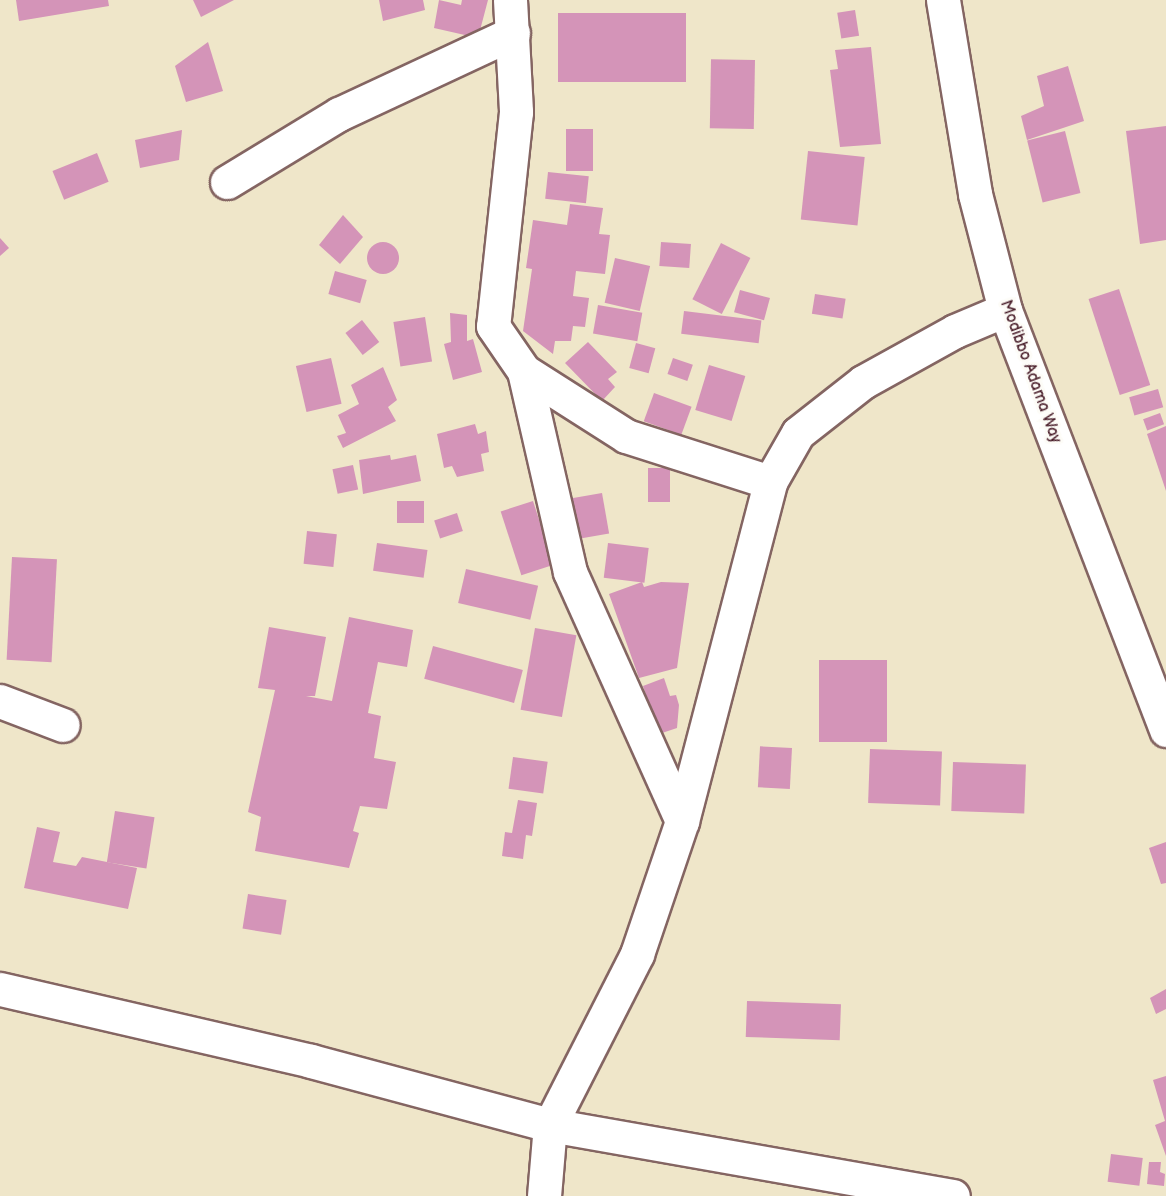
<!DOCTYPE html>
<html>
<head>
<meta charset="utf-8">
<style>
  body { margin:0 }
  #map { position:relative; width:1166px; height:1196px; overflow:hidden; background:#efe6c9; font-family:"Balsamiq Sans",sans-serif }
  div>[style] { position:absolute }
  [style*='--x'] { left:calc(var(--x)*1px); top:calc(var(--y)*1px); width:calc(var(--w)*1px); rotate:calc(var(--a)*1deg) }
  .building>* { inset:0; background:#d494b8; transform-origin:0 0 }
  .round { border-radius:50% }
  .roads { filter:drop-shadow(2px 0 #846562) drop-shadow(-2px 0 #846562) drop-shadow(0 2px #846562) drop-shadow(0 -2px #846562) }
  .street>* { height:33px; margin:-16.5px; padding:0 16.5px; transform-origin:16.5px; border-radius:16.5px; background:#fff }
  .secondary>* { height:33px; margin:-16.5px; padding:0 16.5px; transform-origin:16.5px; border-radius:16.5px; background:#fff }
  span { translate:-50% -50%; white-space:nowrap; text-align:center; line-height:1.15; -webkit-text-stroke:6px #fdfcf7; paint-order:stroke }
  .street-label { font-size:16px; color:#4a1f2b }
</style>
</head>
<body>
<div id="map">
  <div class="building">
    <i style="clip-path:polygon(16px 0,108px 0,109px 6px,19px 21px)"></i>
    <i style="clip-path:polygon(193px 0,234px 0,201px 17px)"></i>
    <i style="clip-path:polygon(379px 0,423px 0,425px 10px,383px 21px)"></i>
    <i style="clip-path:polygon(439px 0,461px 5px,462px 0,488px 0,478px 38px,434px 28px)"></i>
    <i style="left:855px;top:10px;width:26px;height:18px;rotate:81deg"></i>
    <i style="left:686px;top:13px;width:69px;height:128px;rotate:90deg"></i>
    <i style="clip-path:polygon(208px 42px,223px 91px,186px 102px,175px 66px)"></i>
    <i style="clip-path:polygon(871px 47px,881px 144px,840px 147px,830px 70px,838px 69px,835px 50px)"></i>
    <i style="left:755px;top:60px;width:69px;height:44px;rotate:91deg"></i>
    <i style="clip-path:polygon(1068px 66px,1084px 121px,1027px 140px,1021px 116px,1044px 106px,1037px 76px)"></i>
    <i style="clip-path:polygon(1166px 126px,1166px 240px,1140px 244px,1126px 131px)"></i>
    <i style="left:593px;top:129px;width:42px;height:27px;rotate:90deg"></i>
    <i style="clip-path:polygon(182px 130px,179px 160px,140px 168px,135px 140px)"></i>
    <i style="left:1065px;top:131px;width:64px;height:39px;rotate:76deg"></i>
    <i style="left:808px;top:151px;width:57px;height:69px;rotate:6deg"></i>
    <i style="left:97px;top:153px;width:31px;height:48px;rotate:68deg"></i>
    <i style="left:548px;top:172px;width:41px;height:27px;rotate:6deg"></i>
    <i style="clip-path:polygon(570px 204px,603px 208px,599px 234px,610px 235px,605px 274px,576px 271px,573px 296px,589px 298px,585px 327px,573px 326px,571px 341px,555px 341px,553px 354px,523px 331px,532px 269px,526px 268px,533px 220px,567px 225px)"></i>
    <i style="clip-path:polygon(343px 215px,363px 237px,340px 264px,319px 245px)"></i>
    <i style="clip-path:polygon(0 238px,9px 248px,0 256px)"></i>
    <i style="left:661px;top:242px;width:30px;height:24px;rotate:4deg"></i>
    <i class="round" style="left:367px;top:242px;width:32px;height:32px"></i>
    <i style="left:721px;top:243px;width:33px;height:63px;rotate:27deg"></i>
    <i style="left:615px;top:258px;width:36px;height:46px;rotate:13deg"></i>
    <i style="left:335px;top:271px;width:33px;height:24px;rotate:16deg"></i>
    <i style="left:1119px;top:289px;width:101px;height:32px;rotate:72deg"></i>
    <i style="left:740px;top:290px;width:31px;height:23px;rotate:15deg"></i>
    <i style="left:815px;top:294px;width:31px;height:20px;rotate:9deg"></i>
    <i style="left:598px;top:305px;width:45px;height:29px;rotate:10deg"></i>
    <i style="left:684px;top:311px;width:78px;height:23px;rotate:7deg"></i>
    <i style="clip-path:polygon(450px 313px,467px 315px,467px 341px,473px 339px,482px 372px,453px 380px,444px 344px,451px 342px)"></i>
    <i style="left:425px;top:317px;width:45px;height:32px;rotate:81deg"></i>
    <i style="left:362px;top:320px;width:28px;height:21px;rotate:52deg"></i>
    <i style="clip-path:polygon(588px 342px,617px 372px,608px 379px,615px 387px,602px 401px,565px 363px)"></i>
    <i style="left:636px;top:343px;width:20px;height:26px;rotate:15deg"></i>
    <i style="left:331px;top:358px;width:47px;height:36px;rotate:77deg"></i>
    <i style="left:673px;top:358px;width:21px;height:17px;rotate:19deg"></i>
    <i style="left:709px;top:365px;width:38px;height:47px;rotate:17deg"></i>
    <i style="clip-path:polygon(383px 367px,397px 400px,388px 407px,396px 421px,343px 448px,337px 436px,346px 433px,338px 415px,359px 404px,351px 385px)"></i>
    <i style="left:1158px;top:389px;width:19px;height:30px;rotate:74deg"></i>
    <i style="left:654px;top:393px;width:40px;height:30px;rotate:20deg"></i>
    <i style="left:1160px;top:413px;width:12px;height:18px;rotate:70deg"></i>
    <i style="clip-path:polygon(475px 424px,478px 434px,486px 431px,489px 452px,481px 454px,484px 471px,457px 477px,452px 466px,444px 468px,437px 434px)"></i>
    <i style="clip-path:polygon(1166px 426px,1166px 491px,1147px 434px)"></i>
    <i style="clip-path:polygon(390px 455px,391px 460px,416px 455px,421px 481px,363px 494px,359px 460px)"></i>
    <i style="left:353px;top:465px;width:25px;height:21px;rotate:78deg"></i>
    <i style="left:670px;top:468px;width:34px;height:22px;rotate:90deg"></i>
    <i style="left:602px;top:493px;width:41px;height:35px;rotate:80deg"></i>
    <i style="left:424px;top:501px;width:22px;height:27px;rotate:90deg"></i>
    <i style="left:533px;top:501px;width:67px;height:34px;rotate:72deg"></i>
    <i style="left:457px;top:513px;width:19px;height:24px;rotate:72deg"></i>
    <i style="left:307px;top:531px;width:30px;height:33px;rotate:6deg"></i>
    <i style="left:377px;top:543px;width:51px;height:28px;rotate:8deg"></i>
    <i style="left:608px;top:543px;width:41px;height:35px;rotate:7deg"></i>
    <i style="left:12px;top:557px;width:45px;height:103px;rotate:3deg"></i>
    <i style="left:466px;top:569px;width:74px;height:35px;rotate:13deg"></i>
    <i style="clip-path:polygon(642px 582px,644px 587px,661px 582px,689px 583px,677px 668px,639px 678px,609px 594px)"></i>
    <i style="clip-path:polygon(349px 617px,413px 630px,407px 667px,378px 662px,368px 713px,381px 716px,374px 758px,396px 762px,387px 809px,360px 806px,353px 831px,359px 833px,349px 868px,255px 851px,261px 817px,248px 812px,275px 690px,258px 688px,269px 627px,326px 637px,315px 696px,306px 696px,332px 701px)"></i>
    <i style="left:535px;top:628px;width:42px;height:83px;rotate:10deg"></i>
    <i style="left:433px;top:646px;width:93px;height:34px;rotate:15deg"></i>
    <i style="left:819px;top:660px;width:68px;height:82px"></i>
    <i style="clip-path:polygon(664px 678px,670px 696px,676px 695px,679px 705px,677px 728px,659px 734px,643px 686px)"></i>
    <i style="left:792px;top:748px;width:41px;height:32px;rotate:93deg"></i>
    <i style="left:870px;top:749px;width:72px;height:54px;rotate:2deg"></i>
    <i style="left:513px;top:757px;width:35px;height:32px;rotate:8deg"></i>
    <i style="left:953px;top:762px;width:73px;height:49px;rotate:2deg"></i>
    <i style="clip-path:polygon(518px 800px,537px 803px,532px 836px,526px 835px,523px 859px,502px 856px,505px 832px,512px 833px)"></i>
    <i style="left:115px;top:811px;width:40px;height:52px;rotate:9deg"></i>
    <i style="clip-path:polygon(37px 827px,60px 832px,53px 862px,76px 866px,82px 857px,137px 868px,128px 909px,24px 888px)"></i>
    <i style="clip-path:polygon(1166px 842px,1166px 883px,1161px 884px,1149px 848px)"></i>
    <i style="left:248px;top:894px;width:39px;height:35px;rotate:9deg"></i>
    <i style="clip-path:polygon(1166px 989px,1166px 1009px,1156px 1014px,1150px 998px)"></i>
    <i style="left:747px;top:1001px;width:94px;height:36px;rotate:2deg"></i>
    <i style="clip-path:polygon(1166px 1076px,1166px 1156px,1155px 1125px,1165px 1121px,1153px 1080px)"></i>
    <i style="left:1111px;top:1154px;width:32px;height:28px;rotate:7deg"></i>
    <i style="clip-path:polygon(1149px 1162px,1161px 1162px,1160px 1172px,1165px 1174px,1164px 1186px,1147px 1184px)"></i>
  </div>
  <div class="roads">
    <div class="street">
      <i style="--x:510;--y:0;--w:112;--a:86.9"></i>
      <i style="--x:516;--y:112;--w:215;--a:96.1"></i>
      <i style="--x:493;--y:326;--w:55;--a:55.4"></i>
      <i style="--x:524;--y:371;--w:206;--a:77.1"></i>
      <i style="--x:570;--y:572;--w:273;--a:65.8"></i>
      <i style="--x:227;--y:182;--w:131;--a:-31.3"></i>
      <i style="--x:339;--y:114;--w:192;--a:-25"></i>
      <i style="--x:524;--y:371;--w:121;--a:32.5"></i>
      <i style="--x:626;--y:436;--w:151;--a:17.7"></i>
      <i style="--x:0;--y:701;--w:67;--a:20.9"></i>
      <i style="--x:0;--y:989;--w:319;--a:13"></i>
      <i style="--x:311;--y:1061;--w:247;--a:15"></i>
      <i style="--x:550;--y:1125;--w:409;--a:10"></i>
      <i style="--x:544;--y:1196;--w:71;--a:-85.2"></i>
      <i style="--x:550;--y:1125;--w:192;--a:-63"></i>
      <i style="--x:637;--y:954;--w:140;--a:-71.3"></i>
      <i style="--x:682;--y:821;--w:350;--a:-75.4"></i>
      <i style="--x:770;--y:482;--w:56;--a:-60.3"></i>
      <i style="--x:798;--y:433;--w:83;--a:-38.1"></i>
      <i style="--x:863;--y:382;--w:105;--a:-29"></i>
      <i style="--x:955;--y:331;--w:54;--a:-22.8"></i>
    </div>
    <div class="secondary">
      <i style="--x:943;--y:0;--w:197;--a:80.6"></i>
      <i style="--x:975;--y:194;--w:120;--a:75.5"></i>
      <i style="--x:1005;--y:310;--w:450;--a:69"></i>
    </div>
  </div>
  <div class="street-label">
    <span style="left:1030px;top:372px;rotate:70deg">Modibbo Adama Way</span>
  </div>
</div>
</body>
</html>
